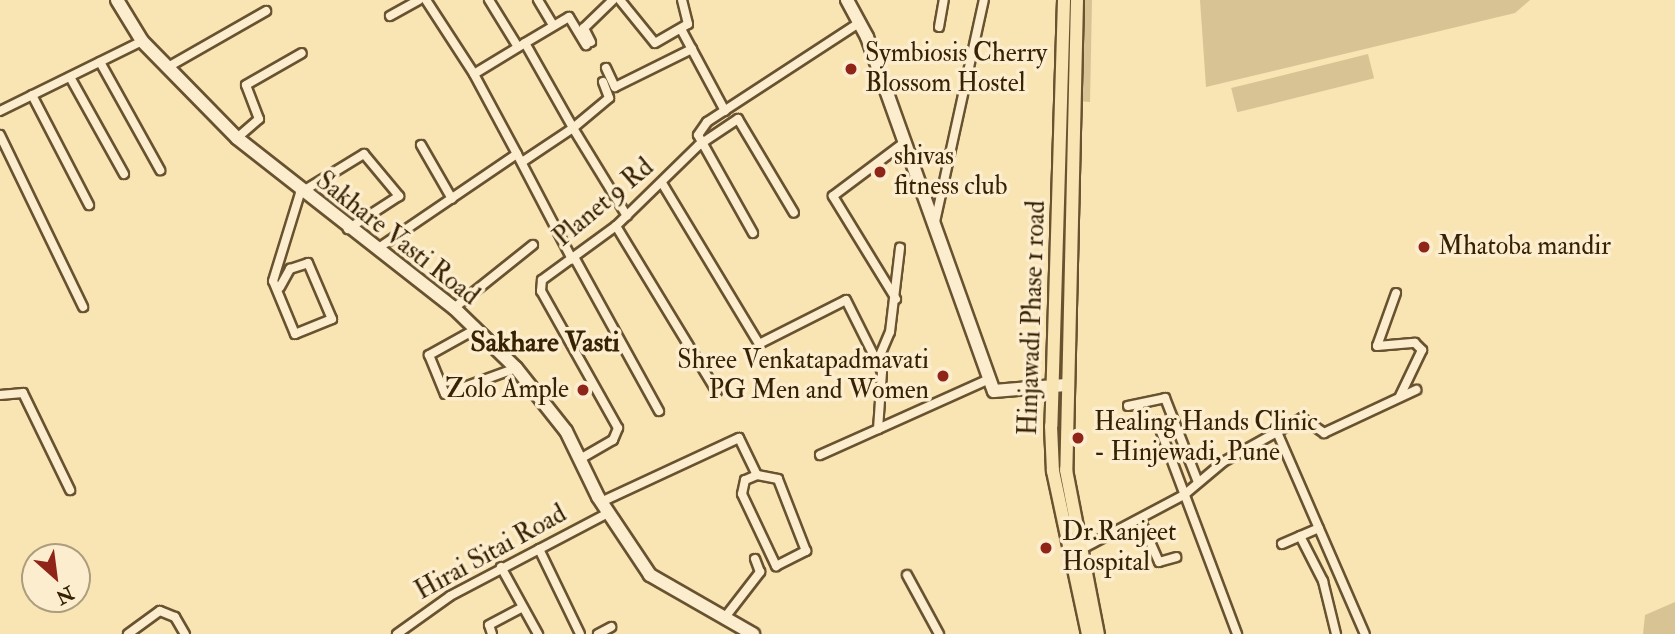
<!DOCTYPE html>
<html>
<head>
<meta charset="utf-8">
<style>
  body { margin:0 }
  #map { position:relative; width:1675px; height:634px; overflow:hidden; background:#f9e4b3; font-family:"IM FELL Double Pica",serif }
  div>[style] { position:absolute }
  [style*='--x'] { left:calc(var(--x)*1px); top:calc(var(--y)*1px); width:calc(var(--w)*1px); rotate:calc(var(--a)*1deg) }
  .green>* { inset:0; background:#d8c395; transform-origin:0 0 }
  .roads { filter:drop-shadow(2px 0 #685230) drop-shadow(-2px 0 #685230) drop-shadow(0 2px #685230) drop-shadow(0 -2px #685230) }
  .street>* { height:8px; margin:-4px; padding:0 4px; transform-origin:4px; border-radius:4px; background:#fbedce }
  .secondary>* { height:12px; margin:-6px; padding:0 6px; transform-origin:6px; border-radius:6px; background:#fbedce }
  .primary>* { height:12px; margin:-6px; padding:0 6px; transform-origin:6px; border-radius:6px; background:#f9e4b3 }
  .dots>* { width:19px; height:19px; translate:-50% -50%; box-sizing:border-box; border:4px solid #fbedce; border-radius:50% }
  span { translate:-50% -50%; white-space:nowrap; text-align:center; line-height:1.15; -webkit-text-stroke:7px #fbedce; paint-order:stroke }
  .poi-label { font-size:26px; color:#382204 }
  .left { translate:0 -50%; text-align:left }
  .right { translate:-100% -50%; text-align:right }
  .street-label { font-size:26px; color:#382204 }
  .neighbourhood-label { font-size:28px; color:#382204; font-weight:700 }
  .north { position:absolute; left:21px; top:543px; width:70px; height:70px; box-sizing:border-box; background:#fbedce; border:2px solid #ad9c7d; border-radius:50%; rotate:152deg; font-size:19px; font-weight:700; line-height:28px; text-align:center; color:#382204 }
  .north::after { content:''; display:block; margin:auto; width:24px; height:32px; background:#8f2418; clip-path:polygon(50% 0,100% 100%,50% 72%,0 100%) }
</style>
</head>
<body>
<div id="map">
  <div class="green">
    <i style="clip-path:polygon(1083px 0,1092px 0,1090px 102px,1078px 101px)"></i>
    <i style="clip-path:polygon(1200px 0,1530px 0,1515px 13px,1206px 87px)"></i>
    <i style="left:1368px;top:54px;width:25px;height:141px;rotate:76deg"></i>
    <i style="clip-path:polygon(1675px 602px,1675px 634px,1643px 634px,1645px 615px)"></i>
  </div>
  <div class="roads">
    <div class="street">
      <i style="--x:426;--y:0;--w:88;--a:57"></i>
      <i style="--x:489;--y:0;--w:55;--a:58.3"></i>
      <i style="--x:538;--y:0;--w:29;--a:59"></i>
      <i style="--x:620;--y:0;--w:55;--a:50.9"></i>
      <i style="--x:655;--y:43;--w:38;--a:-30"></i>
      <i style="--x:688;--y:24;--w:25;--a:-104"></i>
      <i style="--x:390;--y:16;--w:33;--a:-29"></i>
      <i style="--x:939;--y:27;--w:27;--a:-80"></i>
      <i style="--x:681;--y:29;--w:93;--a:61.8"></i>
      <i style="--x:591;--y:42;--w:16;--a:-117"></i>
      <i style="--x:584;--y:28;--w:40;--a:-44"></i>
      <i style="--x:525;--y:43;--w:51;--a:-30.6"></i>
      <i style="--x:569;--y:17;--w:33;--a:59"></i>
      <i style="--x:100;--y:62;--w:124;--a:60.9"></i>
      <i style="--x:168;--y:67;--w:113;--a:-29.7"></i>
      <i style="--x:606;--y:68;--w:21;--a:65"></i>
      <i style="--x:615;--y:87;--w:86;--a:-26.3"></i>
      <i style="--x:70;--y:77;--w:111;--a:60.9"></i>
      <i style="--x:603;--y:82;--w:17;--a:69"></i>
      <i style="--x:609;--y:98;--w:47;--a:140.2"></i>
      <i style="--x:573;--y:128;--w:103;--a:58.5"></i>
      <i style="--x:32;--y:95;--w:124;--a:62.6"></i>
      <i style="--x:0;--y:111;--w:158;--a:-26.2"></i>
      <i style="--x:0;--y:135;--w:191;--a:64.2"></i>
      <i style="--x:237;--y:138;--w:29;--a:-41"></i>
      <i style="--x:259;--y:119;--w:36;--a:-111"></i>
      <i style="--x:246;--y:85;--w:64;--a:-29.7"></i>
      <i style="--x:421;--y:145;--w:62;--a:60.1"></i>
      <i style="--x:517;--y:154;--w:91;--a:-118.3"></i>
      <i style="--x:474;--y:74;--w:60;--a:-31.3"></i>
      <i style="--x:525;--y:43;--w:98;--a:60.5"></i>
      <i style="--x:573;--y:128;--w:61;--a:146.3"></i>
      <i style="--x:662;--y:183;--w:188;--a:58.9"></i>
      <i style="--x:759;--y:344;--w:97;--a:-26.8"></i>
      <i style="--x:846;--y:300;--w:80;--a:63.4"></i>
      <i style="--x:882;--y:372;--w:57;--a:94"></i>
      <i style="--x:878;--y:429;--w:122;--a:-24.2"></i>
      <i style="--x:935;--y:222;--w:227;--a:-77.6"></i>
      <i style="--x:616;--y:226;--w:194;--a:58.7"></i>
      <i style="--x:753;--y:233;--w:112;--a:-119.3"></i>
      <i style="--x:698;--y:135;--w:16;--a:-55"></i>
      <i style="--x:707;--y:122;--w:181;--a:-33.1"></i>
      <i style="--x:377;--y:249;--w:169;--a:-34.2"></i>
      <i style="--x:517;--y:154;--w:119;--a:62.4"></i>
      <i style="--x:574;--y:257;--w:176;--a:61.1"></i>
      <i style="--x:280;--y:287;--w:21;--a:-61"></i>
      <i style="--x:290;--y:269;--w:19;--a:-18"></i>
      <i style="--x:308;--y:263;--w:61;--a:66.8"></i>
      <i style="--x:332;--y:319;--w:40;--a:158"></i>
      <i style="--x:295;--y:334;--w:57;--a:-112.5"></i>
      <i style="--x:273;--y:281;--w:92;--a:-72.9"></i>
      <i style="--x:300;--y:193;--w:75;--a:-31.4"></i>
      <i style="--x:364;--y:154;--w:55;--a:50.2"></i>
      <i style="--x:399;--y:196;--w:61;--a:147.1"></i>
      <i style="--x:1396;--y:293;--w:56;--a:109.7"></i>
      <i style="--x:1377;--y:346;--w:38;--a:-5"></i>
      <i style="--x:1415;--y:343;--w:10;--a:45"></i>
      <i style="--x:1422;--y:350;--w:51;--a:115.6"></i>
      <i style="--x:896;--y:299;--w:121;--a:-121.5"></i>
      <i style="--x:833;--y:196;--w:90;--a:-36.9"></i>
      <i style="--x:454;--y:308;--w:101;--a:-38.6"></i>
      <i style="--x:476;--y:329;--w:54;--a:151"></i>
      <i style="--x:429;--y:355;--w:42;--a:67.7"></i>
      <i style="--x:445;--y:394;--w:76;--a:-20.1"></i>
      <i style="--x:878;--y:360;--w:30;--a:-67"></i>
      <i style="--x:890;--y:332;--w:85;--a:-83.2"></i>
      <i style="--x:0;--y:395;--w:23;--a:-5"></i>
      <i style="--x:23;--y:393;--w:108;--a:64.1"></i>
      <i style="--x:1128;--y:406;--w:38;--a:-12"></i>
      <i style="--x:1165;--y:398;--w:90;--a:68.6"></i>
      <i style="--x:1157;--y:421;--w:228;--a:69.4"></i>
      <i style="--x:1277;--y:432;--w:220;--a:66.5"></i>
      <i style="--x:820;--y:455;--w:64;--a:-24.1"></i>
      <i style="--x:580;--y:459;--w:38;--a:-30"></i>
      <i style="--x:613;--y:440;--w:13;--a:-67"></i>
      <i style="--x:618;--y:428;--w:157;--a:-119.3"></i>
      <i style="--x:541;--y:291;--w:11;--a:-85"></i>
      <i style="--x:542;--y:280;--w:92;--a:-36.1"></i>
      <i style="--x:616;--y:226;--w:116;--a:-44.3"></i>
      <i style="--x:699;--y:145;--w:47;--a:-33.7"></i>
      <i style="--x:738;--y:119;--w:109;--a:59.2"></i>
      <i style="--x:601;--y:502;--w:152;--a:-24.9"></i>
      <i style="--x:739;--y:438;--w:41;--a:64.1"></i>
      <i style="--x:757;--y:475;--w:13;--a:157"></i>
      <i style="--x:745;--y:480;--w:14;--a:102"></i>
      <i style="--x:742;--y:494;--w:80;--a:64.7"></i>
      <i style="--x:776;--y:566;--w:34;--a:-27"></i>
      <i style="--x:806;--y:551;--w:77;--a:-111.3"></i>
      <i style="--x:778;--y:479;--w:21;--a:-169"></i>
      <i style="--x:1140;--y:519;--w:47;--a:66.2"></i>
      <i style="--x:1159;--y:562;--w:18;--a:-16"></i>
      <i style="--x:1300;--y:536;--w:51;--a:62.9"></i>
      <i style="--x:1323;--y:581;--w:55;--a:76.2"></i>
      <i style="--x:1282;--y:544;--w:40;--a:-23.4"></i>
      <i style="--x:539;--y:549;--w:94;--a:64.2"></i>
      <i style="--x:1080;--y:550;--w:118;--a:-27.9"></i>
      <i style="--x:1184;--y:495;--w:51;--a:-40.2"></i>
      <i style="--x:1223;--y:462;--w:90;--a:-29.1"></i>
      <i style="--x:1302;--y:418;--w:27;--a:34"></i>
      <i style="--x:1324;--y:433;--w:102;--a:-25.1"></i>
      <i style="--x:501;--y:567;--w:77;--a:61.1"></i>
      <i style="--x:907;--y:575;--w:67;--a:61.5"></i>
      <i style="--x:726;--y:616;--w:56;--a:-52.3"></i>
      <i style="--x:760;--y:572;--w:14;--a:-111"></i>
      <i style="--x:128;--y:634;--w:39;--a:-36"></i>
      <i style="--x:160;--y:611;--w:16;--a:22"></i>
      <i style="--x:175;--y:617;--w:20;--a:60"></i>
      <i style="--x:397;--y:634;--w:65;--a:-35.6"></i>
      <i style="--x:450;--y:596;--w:178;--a:-27.7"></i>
      <i style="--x:492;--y:634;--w:9;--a:-108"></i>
      <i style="--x:489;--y:625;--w:38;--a:-28"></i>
      <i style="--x:598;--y:634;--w:15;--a:-28"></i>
    </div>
    <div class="secondary">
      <i style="--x:117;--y:0;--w:48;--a:58.6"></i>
      <i style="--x:142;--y:41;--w:136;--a:45.6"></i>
      <i style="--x:237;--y:138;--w:276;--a:38.1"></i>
      <i style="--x:454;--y:308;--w:86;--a:44.1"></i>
      <i style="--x:516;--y:368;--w:80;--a:51.6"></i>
      <i style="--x:566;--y:431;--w:73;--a:64.1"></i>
      <i style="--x:598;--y:497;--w:94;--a:56.3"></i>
      <i style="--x:650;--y:575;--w:119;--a:29.8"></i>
      <i style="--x:847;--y:0;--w:42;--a:61.6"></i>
      <i style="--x:867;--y:37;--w:376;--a:70.3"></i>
      <i style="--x:994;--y:391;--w:72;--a:-4.8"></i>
    </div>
    <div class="primary">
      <i style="--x:1064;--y:0;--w:426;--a:91.7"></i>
      <i style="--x:1051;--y:426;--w:45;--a:87.5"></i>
      <i style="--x:1053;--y:471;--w:167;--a:77.9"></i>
      <i style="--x:1077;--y:0;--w:470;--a:91.3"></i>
      <i style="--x:1066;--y:470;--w:167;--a:79"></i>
    </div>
  </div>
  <div class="dots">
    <i style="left:851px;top:69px;background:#8f2418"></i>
    <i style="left:880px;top:172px;background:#8f2418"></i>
    <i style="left:1424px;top:247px;background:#8f2418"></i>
    <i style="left:943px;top:376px;background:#8f2418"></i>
    <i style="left:583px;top:390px;background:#8f2418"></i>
    <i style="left:1078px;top:438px;background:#8f2418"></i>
    <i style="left:1046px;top:548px;background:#8f2418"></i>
  </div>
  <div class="poi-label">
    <span class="left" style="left:865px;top:69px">Symbiosis Cherry<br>Blossom Hostel</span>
    <span class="left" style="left:894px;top:172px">shivas<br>fitness club</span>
    <span class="left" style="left:1438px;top:247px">Mhatoba mandir</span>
    <span class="right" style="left:929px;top:376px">Shree Venkatapadmavati<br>PG Men and Women</span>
    <span class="right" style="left:569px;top:390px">Zolo Ample</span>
    <span class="left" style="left:1094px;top:438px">Healing Hands Clinic<br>- Hinjewadi, Pune</span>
    <span class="left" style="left:1062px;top:548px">Dr.Ranjeet<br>Hospital</span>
  </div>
  <div class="street-label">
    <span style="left:604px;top:203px;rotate:-40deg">Planet 9 Rd</span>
    <span style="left:397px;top:239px;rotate:38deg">Sakhare Vasti Road</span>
    <span style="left:1033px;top:318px;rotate:-88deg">Hinjawadi Phase 1 road</span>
    <span style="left:491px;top:553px;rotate:-29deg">Hirai Sitai Road</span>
  </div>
  <div class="neighbourhood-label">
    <span style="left:545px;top:343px">Sakhare Vasti</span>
  </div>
  <div class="north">N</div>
</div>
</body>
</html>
